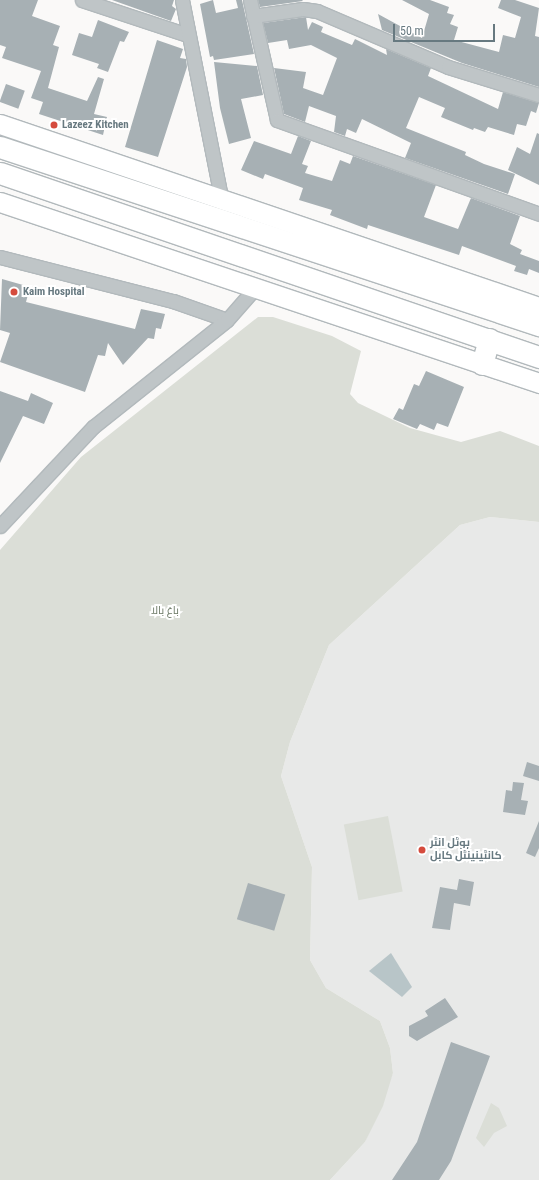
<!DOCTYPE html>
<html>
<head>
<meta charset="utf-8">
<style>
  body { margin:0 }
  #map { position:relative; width:539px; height:1180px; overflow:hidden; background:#faf9f8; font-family:"Roboto Condensed",Cairo,sans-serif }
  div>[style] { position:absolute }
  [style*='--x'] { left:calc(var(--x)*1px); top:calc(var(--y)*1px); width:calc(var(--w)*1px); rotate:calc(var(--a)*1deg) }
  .built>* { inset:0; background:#e8e9e8 }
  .green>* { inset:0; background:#dbded7; transform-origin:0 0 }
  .water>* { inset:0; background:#b8c5c8 }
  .building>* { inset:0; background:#a7b0b4; transform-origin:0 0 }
  .roads { filter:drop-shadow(1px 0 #b2b9bc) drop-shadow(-1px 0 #b2b9bc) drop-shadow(0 1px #b2b9bc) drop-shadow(0 -1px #b2b9bc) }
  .street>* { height:13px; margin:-6.5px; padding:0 6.5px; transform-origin:6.5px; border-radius:6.5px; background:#bfc5c7 }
  .secondary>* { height:19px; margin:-9.5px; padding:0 9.5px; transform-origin:9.5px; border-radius:9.5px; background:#fff }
  .primary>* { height:21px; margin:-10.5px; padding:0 10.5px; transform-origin:10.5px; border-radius:10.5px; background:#fff }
  .dots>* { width:11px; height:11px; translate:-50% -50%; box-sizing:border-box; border:2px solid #fff; border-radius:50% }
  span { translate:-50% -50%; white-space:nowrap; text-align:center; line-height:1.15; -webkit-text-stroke:4px #fff; paint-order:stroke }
  .poi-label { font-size:11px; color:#677980; font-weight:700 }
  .left { translate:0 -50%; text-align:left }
  .park-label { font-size:11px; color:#6c7966 }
  .scale { position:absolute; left:393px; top:24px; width:102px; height:18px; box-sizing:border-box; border:2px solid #677980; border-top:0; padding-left:5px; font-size:12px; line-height:14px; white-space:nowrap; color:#677980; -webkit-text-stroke:3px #fff; paint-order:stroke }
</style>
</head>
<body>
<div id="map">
  <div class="built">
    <i style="clip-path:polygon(490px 517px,539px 522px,539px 1180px,330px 1180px,365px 1142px,393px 1073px,390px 1048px,380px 1021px,326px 988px,310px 960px,312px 867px,281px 776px,290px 742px,329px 645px,460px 525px)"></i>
  </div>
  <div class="green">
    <i style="clip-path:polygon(258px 317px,273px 317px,332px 336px,361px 351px,350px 394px,358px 403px,410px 428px,461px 442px,500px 431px,539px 446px,539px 522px,490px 517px,460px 525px,329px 645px,290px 742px,281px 776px,312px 867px,310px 960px,326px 988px,380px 1021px,390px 1048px,393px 1073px,383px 1106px,365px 1142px,330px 1180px,0 1180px,0 550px,81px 457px)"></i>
    <i style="left:388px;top:816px;width:77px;height:45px;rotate:79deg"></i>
    <i style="clip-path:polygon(491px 1103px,499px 1108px,507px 1126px,494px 1133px,484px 1147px,476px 1138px)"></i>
  </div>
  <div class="water">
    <i style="clip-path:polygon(391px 953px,412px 987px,402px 997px,369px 971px)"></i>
  </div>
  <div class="building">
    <i style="clip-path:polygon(0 0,38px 0,32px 16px,60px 26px,53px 45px,59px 47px,48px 88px,87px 101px,98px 77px,104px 79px,94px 114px,107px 117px,103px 135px,39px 114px,43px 102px,31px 98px,41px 71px,2px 58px,6px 47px,0 45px)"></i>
    <i style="clip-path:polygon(112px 0,174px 0,172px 6px,176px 9px,171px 21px)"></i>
    <i style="clip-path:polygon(213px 0,216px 13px,238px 8px,236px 0,242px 0,254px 54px,214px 60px,213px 56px,210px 57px,200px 4px)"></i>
    <i style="clip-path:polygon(258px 0,302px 0,303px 1px,260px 7px)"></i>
    <i style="clip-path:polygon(402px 0,430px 0,449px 7px,447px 13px,454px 15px,450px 24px,458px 27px,454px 40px,499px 52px,503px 35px,515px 38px,521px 17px,498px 8px,501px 0,515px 0,539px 8px,535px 36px,539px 37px,539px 87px,462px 63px,382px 30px,378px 14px,422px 38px,429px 14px)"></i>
    <i style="clip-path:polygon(306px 17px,308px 30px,312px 22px,323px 27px,321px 32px,352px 45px,355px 39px,387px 55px,386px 49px,431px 68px,428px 76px,498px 109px,503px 92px,539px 103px,536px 113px,531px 111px,526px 126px,517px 124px,514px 135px,488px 127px,485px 132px,474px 128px,473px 130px,441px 117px,445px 108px,419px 97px,406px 128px,466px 152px,465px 155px,484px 164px,515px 174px,508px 194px,405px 158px,411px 143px,362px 119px,356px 133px,347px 129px,345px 136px,334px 132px,336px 116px,309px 106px,305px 122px,284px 114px,274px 68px,306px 72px,303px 88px,323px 95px,337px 58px,311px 45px,289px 49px,287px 40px,268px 43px,263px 23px)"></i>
    <i style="clip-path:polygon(98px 20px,129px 32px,124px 42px,120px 41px,108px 72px,97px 68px,99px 64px,72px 55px,79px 33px,92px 37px)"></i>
    <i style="clip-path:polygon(157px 40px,183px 49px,180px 58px,186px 59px,187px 67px,158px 157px,125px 147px)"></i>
    <i style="clip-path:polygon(214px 62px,257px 66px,263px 95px,241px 99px,251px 138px,229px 144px,220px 108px)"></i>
    <i style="left:6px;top:84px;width:20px;height:19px;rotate:20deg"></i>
    <i style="clip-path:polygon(537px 133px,539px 134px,539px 185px,508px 170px,517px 147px,530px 154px)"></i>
    <i style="clip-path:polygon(298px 136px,311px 141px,302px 164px,308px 166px,305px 173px,332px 181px,340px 160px,350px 164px,353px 156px,436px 185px,424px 217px,458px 229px,471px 198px,520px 216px,510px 244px,522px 250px,520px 254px,539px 261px,539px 273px,529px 269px,527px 275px,514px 271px,516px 266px,462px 246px,459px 255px,368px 225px,367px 229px,330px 215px,332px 210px,299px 200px,303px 188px,265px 174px,263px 179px,241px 170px,254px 141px,291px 154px)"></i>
    <i style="clip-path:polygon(2px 279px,30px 287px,26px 302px,135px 329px,141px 309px,165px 314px,161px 329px,156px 328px,154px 339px,148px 338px,123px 365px,108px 343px,105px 356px,98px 355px,85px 392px,0 362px,10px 333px,0 330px)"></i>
    <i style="clip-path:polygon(426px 371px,464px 387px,448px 427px,437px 423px,434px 430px,420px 424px,417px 429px,393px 419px,399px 408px,403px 410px,414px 384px,419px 386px)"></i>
    <i style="clip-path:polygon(0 391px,28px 401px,31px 393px,53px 403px,44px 424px,23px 416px,0 463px)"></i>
    <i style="clip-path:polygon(527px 762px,539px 766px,539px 781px,523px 776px)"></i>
    <i style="clip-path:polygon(513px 782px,524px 783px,521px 800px,528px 801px,525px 815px,503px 812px,506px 790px,512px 791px)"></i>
    <i style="clip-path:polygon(539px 821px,539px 848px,535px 857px,526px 853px)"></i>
    <i style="clip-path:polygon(459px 879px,474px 882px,470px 906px,454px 903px,450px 930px,432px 928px,440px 887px,457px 890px)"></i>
    <i style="left:248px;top:883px;width:39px;height:38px;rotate:17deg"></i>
    <i style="clip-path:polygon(445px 998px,458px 1017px,417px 1041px,409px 1036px,409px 1026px,428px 1016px,425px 1011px)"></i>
    <i style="clip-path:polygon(451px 1042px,490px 1056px,451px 1161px,439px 1180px,392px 1180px,417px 1142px)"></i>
  </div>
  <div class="roads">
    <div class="street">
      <i style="--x:82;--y:0;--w:112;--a:18.3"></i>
      <i style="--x:182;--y:0;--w:211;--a:78.8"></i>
      <i style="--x:250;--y:0;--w:123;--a:77.3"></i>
      <i style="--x:277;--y:120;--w:278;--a:19.7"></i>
      <i style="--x:253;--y:16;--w:50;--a:-8"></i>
      <i style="--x:303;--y:9;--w:14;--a:8"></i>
      <i style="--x:317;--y:11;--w:142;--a:23.1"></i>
      <i style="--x:448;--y:67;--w:95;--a:17.1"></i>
      <i style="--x:0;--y:257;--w:179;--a:14.3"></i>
      <i style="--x:173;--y:301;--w:57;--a:19.4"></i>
      <i style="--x:0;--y:526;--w:136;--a:-46.8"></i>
      <i style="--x:93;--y:427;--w:171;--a:-38.6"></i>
      <i style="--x:227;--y:320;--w:43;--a:-48.8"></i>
    </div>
    <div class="secondary">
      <i style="--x:0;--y:124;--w:569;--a:18.75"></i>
      <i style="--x:0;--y:202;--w:569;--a:18.56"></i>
    </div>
    <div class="primary">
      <i style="--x:0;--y:147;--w:568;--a:18.28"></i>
      <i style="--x:0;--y:173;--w:570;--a:18.85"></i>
      <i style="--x:482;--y:364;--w:26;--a:-74"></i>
    </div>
  </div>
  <div class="dots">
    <i style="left:54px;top:125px;background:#d54b3d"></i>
    <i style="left:14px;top:292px;background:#d54b3d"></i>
    <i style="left:422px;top:850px;background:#d54b3d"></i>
  </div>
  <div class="poi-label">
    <span class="left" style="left:62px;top:125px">Lazeez Kitchen</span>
    <span class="left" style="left:23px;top:292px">Kaim Hospital</span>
    <span class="left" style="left:430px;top:850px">ہوٹل انٹر<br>کانٹینینٹل کابل</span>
  </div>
  <div class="park-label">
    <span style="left:165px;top:611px">باغ بالا</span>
  </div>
  <div class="scale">50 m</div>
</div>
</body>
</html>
